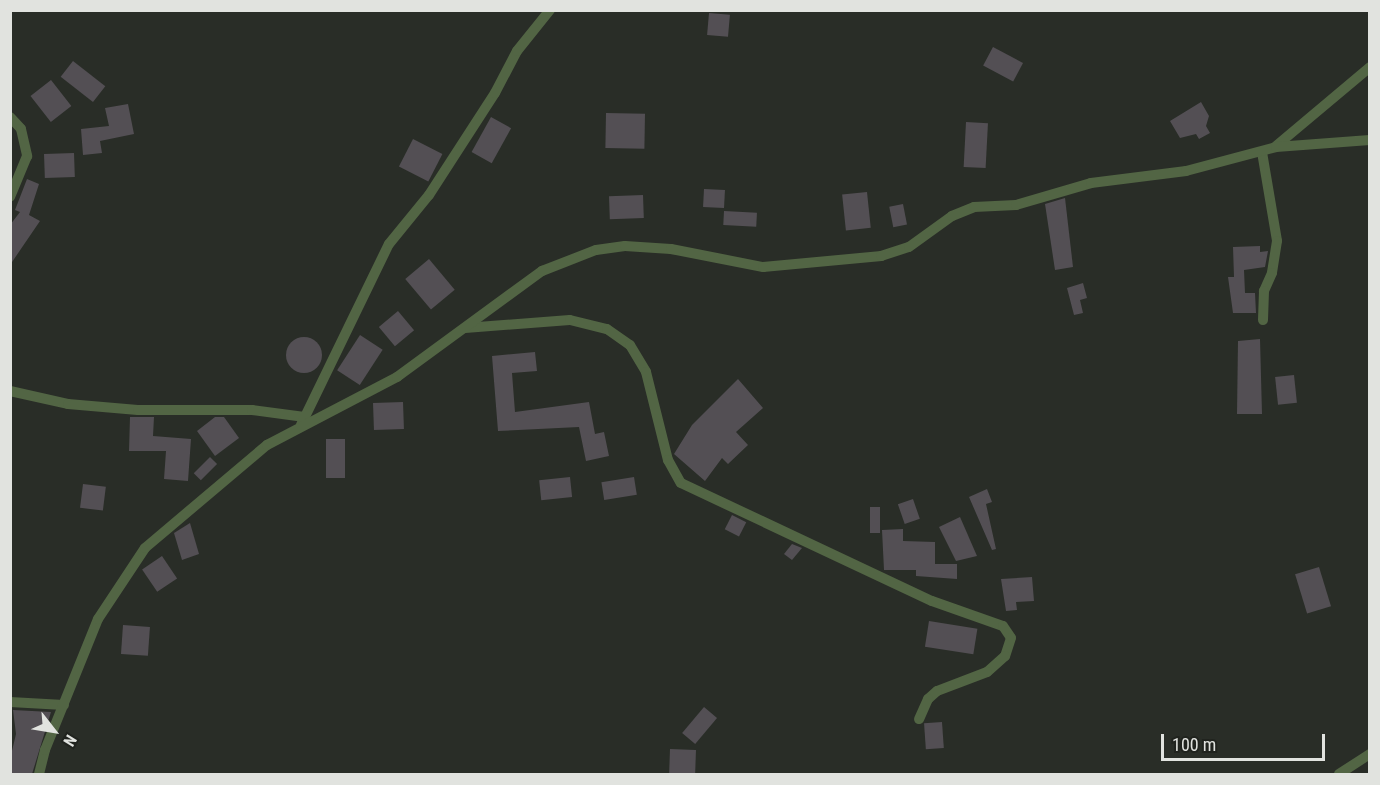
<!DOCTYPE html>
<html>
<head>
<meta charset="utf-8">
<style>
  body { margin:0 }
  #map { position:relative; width:1380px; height:785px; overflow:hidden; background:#292d27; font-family:"Roboto Condensed",sans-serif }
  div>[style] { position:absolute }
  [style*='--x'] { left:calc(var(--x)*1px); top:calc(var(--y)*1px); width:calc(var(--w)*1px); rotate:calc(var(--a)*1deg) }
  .building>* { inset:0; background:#534f54; transform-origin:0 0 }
  .round { border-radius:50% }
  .street>* { height:10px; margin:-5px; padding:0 5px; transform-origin:5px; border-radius:5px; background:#526544 }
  span { translate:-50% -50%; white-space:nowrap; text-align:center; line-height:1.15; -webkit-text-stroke:4.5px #20231e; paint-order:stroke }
  .frame { position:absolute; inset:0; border:12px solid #e1e3df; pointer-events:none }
  .north { position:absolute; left:24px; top:701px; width:60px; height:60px; -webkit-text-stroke:4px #20231e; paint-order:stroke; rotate:121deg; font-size:16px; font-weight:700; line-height:24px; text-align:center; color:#e1e3df }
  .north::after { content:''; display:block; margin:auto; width:21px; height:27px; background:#e1e3df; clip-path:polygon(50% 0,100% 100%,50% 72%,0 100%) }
  .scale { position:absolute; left:1161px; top:734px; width:164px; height:27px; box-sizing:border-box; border:3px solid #e1e3df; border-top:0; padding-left:8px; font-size:18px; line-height:21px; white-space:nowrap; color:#e1e3df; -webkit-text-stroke:4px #20231e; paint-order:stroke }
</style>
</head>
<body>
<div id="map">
  <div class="building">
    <i style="left:709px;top:13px;width:21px;height:22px;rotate:5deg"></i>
    <i style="left:993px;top:47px;width:34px;height:21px;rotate:28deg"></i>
    <i style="left:73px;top:61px;width:41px;height:20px;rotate:38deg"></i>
    <i style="left:51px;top:80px;width:33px;height:26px;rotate:52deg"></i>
    <i style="clip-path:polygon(1201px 102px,1209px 116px,1206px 126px,1210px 133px,1199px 139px,1196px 134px,1180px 138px,1170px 121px)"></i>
    <i style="clip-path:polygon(128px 104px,134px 134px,100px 141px,102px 153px,83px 155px,81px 129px,109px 126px,105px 108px)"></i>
    <i style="left:606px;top:113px;width:39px;height:35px;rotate:1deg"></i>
    <i style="left:491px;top:117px;width:23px;height:40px;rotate:29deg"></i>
    <i style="left:966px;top:122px;width:22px;height:45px;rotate:3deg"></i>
    <i style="left:413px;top:139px;width:33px;height:31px;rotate:27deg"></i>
    <i style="left:74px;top:153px;width:24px;height:30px;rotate:88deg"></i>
    <i style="clip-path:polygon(27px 179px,39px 184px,29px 215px,40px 221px,10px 265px,10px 225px,20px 212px,15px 210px)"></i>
    <i style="left:704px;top:189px;width:21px;height:18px;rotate:3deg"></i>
    <i style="left:867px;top:192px;width:36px;height:25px;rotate:84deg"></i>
    <i style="left:643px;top:195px;width:23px;height:34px;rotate:88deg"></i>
    <i style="clip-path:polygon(1065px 198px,1073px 267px,1055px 270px,1045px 204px)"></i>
    <i style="left:903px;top:204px;width:21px;height:14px;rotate:79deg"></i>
    <i style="left:724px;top:211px;width:33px;height:14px;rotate:3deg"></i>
    <i style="clip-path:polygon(1260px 246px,1260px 252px,1268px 251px,1265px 267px,1244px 270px,1245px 293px,1255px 293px,1256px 313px,1233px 313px,1228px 277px,1234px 277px,1233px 247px)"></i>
    <i style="left:429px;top:259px;width:40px;height:31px;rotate:50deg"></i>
    <i style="clip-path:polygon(1083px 283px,1087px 298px,1080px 300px,1083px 313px,1074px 315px,1067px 288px)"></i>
    <i style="left:398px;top:311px;width:25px;height:25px;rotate:50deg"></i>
    <i style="left:360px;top:335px;width:27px;height:42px;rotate:33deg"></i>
    <i class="round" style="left:286px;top:337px;width:36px;height:36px"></i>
    <i style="clip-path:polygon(1260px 339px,1262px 414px,1237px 414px,1238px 341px)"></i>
    <i style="clip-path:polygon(535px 352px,537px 371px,512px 373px,515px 412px,589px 402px,595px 434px,604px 432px,609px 456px,586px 461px,579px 427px,498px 431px,492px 356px)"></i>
    <i style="left:1294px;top:375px;width:28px;height:19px;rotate:84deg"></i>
    <i style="clip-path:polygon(738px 379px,763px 408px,736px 432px,748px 445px,728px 464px,722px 458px,705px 481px,674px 454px,692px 425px)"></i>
    <i style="left:403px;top:402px;width:27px;height:30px;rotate:88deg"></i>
    <i style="clip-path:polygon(130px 417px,154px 417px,153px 436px,191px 439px,188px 481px,164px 479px,166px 451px,129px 451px)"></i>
    <i style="clip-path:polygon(215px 417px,224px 417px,239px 438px,215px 456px,197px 431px)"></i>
    <i style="left:326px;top:439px;width:19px;height:39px"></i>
    <i style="left:210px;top:457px;width:10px;height:23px;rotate:45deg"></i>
    <i style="left:570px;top:477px;width:20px;height:31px;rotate:84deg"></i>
    <i style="left:634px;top:477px;width:18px;height:33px;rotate:81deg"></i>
    <i style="left:83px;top:484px;width:23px;height:24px;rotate:7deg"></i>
    <i style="clip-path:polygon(987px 489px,992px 502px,986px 504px,996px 549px,992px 550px,969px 497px)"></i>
    <i style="left:913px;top:499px;width:21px;height:16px;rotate:71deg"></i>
    <i style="left:870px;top:507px;width:10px;height:26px"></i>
    <i style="left:732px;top:515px;width:16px;height:16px;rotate:27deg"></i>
    <i style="clip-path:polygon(960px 517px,977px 556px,956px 561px,939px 527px)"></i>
    <i style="clip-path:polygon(190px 523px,199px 554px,182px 560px,174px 533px)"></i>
    <i style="clip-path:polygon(903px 529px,903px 541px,935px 542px,935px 564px,957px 564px,957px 579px,916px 576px,916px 570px,884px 570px,882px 530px)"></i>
    <i style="clip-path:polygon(792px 544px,802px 548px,792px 560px,784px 554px)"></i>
    <i style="left:162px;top:556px;width:27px;height:24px;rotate:56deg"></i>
    <i style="left:1319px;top:567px;width:41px;height:25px;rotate:73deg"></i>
    <i style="clip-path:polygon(1032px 577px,1034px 601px,1016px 602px,1017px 610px,1006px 611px,1001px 579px)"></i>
    <i style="left:929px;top:621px;width:49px;height:26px;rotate:9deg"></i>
    <i style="left:123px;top:625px;width:27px;height:29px;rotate:4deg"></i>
    <i style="left:704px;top:707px;width:17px;height:34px;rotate:40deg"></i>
    <i style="clip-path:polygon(13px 710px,51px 712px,32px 774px,12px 774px,11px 755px,16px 734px)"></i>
    <i style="left:942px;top:722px;width:26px;height:18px;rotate:86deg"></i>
    <i style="left:670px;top:749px;width:26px;height:25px;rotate:2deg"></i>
  </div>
  <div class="street">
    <i style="--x:10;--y:117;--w:16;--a:47"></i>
    <i style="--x:21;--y:129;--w:28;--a:77"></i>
    <i style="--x:27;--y:156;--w:44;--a:112.5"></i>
    <i style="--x:1276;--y:146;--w:123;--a:-40"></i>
    <i style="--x:1262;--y:152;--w:90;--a:80.4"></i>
    <i style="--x:1277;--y:241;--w:32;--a:99"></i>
    <i style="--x:1272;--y:273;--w:20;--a:114"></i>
    <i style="--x:1264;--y:291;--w:29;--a:92"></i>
    <i style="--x:465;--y:328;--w:105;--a:-4.4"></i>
    <i style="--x:570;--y:320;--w:38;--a:14"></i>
    <i style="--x:607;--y:329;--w:28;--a:35"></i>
    <i style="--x:630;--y:345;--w:31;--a:59"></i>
    <i style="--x:646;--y:372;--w:91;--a:76"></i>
    <i style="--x:668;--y:460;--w:26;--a:61"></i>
    <i style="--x:681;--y:483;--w:277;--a:25.2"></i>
    <i style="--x:932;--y:601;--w:75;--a:19.4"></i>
    <i style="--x:1003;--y:626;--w:14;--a:56"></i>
    <i style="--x:1011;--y:638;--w:19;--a:108"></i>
    <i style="--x:1005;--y:656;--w:24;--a:138"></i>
    <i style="--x:987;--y:672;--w:53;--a:159.2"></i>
    <i style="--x:937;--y:691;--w:12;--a:138"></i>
    <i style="--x:928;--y:699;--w:22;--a:114"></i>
    <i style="--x:10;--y:391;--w:59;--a:12.6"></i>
    <i style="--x:68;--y:404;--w:70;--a:4.9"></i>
    <i style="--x:138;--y:410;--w:114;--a:0"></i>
    <i style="--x:252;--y:410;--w:53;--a:7.5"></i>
    <i style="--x:301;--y:425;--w:201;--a:-64.1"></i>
    <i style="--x:389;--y:244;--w:63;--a:-50.8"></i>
    <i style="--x:429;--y:195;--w:121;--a:-57.1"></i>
    <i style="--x:495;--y:93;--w:47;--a:-62.4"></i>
    <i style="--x:517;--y:51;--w:53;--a:-51.2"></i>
    <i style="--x:10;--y:702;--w:54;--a:3.2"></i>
    <i style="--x:39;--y:774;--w:25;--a:-76"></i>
    <i style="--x:45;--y:750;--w:141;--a:-68"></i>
    <i style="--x:98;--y:619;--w:85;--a:-56.5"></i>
    <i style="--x:145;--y:548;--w:160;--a:-40.2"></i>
    <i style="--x:267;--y:445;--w:147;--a:-27.6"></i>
    <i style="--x:397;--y:377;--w:180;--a:-36.2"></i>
    <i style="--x:542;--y:271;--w:58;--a:-21.3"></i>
    <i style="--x:596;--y:250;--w:29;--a:-8"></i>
    <i style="--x:625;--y:246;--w:46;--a:3.7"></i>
    <i style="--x:671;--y:249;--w:94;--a:11.1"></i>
    <i style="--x:763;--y:267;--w:119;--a:-5.3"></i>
    <i style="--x:881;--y:256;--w:29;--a:-18"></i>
    <i style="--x:909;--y:247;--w:53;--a:-35.8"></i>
    <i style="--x:952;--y:216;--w:24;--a:-22"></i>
    <i style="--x:974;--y:207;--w:42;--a:-2.7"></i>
    <i style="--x:1016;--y:205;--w:78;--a:-16.3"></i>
    <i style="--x:1091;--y:183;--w:96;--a:-7.2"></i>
    <i style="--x:1186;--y:171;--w:93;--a:-14.9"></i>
    <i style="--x:1276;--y:147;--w:94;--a:-4.3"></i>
    <i style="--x:1339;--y:774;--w:37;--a:-33"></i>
  </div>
  <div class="frame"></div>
  <div class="north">N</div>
  <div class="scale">100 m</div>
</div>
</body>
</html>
